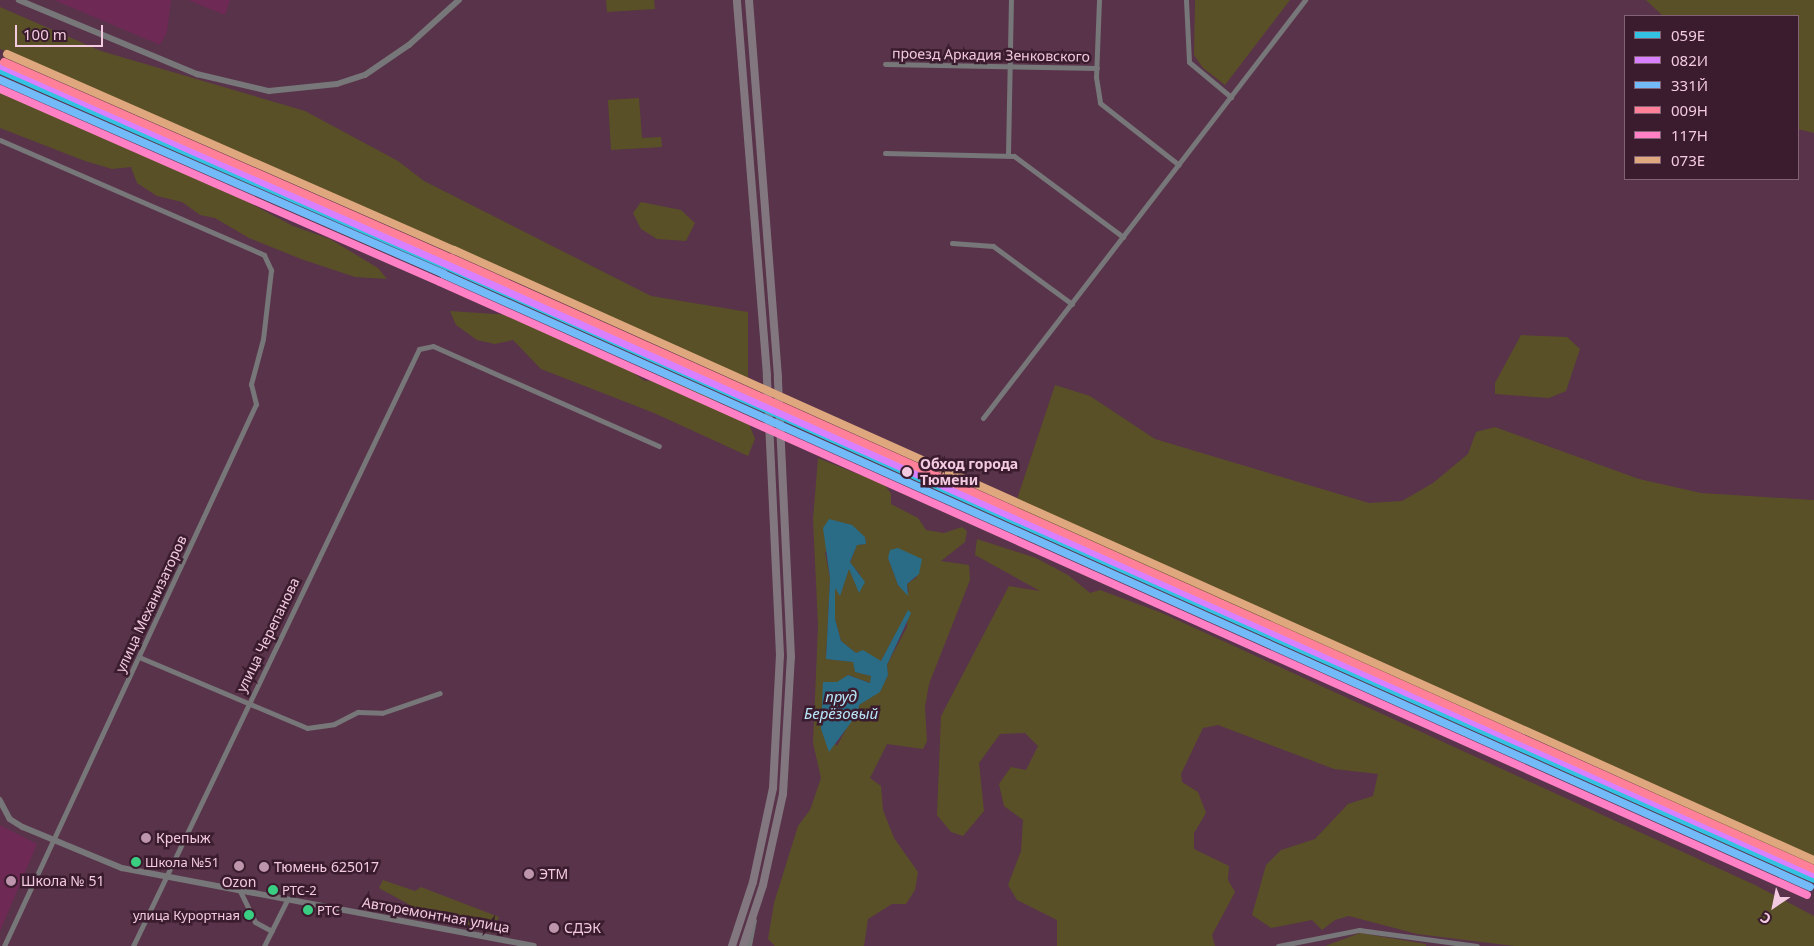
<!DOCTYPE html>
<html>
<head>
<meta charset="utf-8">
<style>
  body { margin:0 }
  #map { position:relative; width:1814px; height:946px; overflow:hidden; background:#58334a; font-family:"Noto Sans",sans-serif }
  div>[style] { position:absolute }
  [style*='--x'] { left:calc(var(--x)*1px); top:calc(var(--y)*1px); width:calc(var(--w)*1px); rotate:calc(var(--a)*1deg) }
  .built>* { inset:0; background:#6f2955 }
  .green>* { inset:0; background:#595027 }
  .water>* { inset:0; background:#2a6c86 }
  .minor>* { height:5px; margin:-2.5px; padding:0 2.5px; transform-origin:2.5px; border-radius:2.5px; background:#777678 }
  .tertiary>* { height:5.5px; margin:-2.75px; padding:0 2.75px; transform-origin:2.75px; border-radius:2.75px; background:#777678 }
  .trunk>* { height:8px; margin:-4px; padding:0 4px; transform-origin:4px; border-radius:4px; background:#82777f }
  .rail-1>* { height:8px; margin:-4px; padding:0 4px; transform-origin:4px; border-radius:4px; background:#33c2e2 }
  .rail-2>* { height:8px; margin:-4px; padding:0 4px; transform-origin:4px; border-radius:4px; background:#d880ff }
  .rail-3>* { height:8px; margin:-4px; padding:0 4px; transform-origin:4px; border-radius:4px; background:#73baf8 }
  .rail-4>* { height:8px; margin:-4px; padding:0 4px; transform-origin:4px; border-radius:4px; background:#ff8098 }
  .rail-5>* { height:8px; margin:-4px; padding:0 4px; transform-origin:4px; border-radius:4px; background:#ff80c5 }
  .rail-6>* { height:8px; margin:-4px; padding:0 4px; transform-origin:4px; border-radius:4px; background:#dfa77e }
  .dots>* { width:14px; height:14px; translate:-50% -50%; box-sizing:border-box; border:2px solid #3a1c2e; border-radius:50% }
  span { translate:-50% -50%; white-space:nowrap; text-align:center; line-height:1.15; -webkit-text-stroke:5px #3a1c2e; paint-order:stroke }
  .bus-label { font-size:13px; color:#f4cae0 }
  .left { translate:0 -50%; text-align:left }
  .right { translate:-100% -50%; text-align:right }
  .street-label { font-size:14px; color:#f4cae0 }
  .stop-label { font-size:14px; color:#f4cae0; font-weight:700 }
  .poi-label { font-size:14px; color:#f4cae0 }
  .water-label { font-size:15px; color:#b9e7fa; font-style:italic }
  .legend { position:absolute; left:1624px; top:15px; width:175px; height:165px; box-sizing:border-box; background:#3a1c2e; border:1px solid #846275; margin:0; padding:6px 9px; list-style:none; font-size:15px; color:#f4cae0 }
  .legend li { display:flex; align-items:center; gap:10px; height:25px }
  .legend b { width:25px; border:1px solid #846275 }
  .north { position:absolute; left:1749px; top:881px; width:50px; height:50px; -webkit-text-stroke:4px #3a1c2e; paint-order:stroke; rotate:214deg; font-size:14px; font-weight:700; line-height:20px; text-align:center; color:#f4cae0 }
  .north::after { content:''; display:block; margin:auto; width:18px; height:22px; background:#f4cae0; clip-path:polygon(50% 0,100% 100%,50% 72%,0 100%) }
  .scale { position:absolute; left:15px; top:25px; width:88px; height:22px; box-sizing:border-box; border:2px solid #f4cae0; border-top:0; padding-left:6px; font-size:15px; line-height:18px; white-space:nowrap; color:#f4cae0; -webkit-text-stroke:4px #3a1c2e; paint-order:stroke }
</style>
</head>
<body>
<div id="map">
  <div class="built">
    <i style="clip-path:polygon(54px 0,171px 0,167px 32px,160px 45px)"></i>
    <i style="clip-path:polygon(188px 0,230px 0,225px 15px)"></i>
    <i style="clip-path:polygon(0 825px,37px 844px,0 931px)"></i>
  </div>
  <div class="green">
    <i style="clip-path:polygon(606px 0,654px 0,655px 9px,607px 12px)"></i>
    <i style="clip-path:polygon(1195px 0,1290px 0,1225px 85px,1203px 68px,1194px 55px)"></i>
    <i style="clip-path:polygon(1646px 0,1814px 0,1814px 133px,1798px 129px,1798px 16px,1663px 16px)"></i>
    <i style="clip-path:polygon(0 7px,101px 51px,305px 111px,398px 161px,424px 181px,651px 296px,748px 312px,748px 378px,735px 380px,0 49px)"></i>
    <i style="clip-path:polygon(0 91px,103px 130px,172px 162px,293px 226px,330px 239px,378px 268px,387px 279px,355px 277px,301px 259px,249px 238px,215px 218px,200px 215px,182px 202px,157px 196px,137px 183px,131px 167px,112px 169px,85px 161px,0 128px)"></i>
    <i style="clip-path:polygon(639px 98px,642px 138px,661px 137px,662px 147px,611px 150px,608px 100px)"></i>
    <i style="clip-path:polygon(641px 202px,681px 210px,695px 223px,686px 241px,657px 239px,641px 229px,633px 213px)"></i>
    <i style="clip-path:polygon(450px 311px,525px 316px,613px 359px,645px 381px,670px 379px,700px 392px,747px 419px,755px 439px,748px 456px,654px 413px,541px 369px,513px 340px,495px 344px,477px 340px,456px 325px)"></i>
    <i style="clip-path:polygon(1521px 335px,1567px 337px,1580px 349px,1566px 391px,1549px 398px,1495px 394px,1495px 383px)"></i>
    <i style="clip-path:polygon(1055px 385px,1090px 396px,1155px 439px,1369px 503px,1402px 501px,1433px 483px,1468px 454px,1476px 432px,1495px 427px,1639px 479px,1701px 493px,1814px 500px,1814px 866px,1692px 814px,1620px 774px,1279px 630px,1013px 511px)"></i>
    <i style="clip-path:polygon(evenodd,818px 458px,885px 485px,891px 494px,891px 504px,918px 518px,926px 530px,944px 533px,962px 527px,967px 531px,965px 542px,941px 561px,969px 565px,970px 580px,929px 684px,925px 707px,927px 741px,923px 749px,887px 744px,870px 778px,881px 786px,883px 810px,894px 838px,918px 872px,915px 890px,906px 904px,892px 904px,868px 919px,864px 946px,775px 946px,768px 939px,774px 903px,798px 826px,810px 810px,821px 778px,813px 743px,818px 626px,813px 519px,818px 458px,865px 537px,866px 544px,857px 545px,850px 563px,860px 574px,859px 592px,849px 568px,840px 595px,834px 586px,835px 619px,841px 641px,856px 653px,881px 661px,908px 611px,907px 627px,887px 665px,888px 675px,880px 691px,859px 705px,837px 746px,821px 729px,822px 710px,848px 675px,871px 683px,871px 676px,855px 672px,854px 662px,826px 659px,830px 578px,825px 552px,865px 537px,818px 458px,888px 558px,917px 577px,907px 584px,909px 592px,898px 585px,888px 558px)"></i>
    <i style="clip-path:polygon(977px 539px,1036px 558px,1068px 575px,1090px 593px,1100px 590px,1162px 613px,1755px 885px,1814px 916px,1814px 946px,1514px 946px,1417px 934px,1349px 916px,1335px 920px,1322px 930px,1312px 920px,1271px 928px,1252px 915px,1266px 865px,1281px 850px,1315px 839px,1348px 804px,1373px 796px,1378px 774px,1334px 769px,1218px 725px,1203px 728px,1181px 774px,1182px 782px,1198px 792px,1206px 813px,1194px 833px,1194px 849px,1229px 866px,1228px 880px,1235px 892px,1212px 935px,1215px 946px,1057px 946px,1057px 920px,1017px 900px,1008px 885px,1021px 851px,1023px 820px,1004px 806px,999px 784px,1011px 767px,1026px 770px,1038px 746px,1025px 733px,1000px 734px,979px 763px,984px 811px,963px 836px,951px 832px,937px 815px,941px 716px,1009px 586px,1040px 591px,975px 555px)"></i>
    <i style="clip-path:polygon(383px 880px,415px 891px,421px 887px,499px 917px,492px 933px,437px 920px,379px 888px)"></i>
    <i style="clip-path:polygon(1360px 933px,1426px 944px,1426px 946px,1325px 946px)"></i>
  </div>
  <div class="water">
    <i style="clip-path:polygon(829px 519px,852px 525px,865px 537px,866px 544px,857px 545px,850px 562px,865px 582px,859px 593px,849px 569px,840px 596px,835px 588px,835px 619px,841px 641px,856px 653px,863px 650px,881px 661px,908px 610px,911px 613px,887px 665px,888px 675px,880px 692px,859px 705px,858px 713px,829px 752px,821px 729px,823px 682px,837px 682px,848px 675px,870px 683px,871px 676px,855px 672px,853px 662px,826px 659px,830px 578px,823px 528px)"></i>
    <i style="clip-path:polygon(898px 548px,922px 559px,919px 574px,907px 584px,908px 596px,898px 585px,888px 558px,890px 550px)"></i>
  </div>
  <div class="minor">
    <i style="--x:1099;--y:0;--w:77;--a:92.2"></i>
    <i style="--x:1096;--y:77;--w:26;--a:81"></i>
    <i style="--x:1100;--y:103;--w:100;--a:38.1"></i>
    <i style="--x:1186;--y:0;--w:62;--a:87.2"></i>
    <i style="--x:1189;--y:62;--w:55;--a:39.8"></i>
    <i style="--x:885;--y:64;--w:212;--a:1.1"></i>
    <i style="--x:0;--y:140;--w:288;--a:23.5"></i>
    <i style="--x:264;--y:255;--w:17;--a:65"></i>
    <i style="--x:271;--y:270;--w:69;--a:96.6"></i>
    <i style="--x:263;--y:339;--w:47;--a:104.9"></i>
    <i style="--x:251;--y:384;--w:21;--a:76"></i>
    <i style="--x:256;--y:404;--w:598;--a:114.94"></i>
    <i style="--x:885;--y:153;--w:129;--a:1.3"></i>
    <i style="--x:1014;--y:156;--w:136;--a:36.6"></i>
    <i style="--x:1008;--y:154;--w:154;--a:-88.9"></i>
    <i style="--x:952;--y:243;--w:41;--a:4.2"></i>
    <i style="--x:993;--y:246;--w:98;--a:36.3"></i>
    <i style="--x:983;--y:418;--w:528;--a:-52.39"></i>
    <i style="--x:139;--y:657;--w:182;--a:22.9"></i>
    <i style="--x:307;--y:728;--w:27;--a:-8"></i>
    <i style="--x:334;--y:724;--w:27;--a:-27"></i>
    <i style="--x:358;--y:712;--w:24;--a:2"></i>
    <i style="--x:382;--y:713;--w:61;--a:-19"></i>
    <i style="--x:240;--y:891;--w:34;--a:64"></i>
    <i style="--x:255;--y:922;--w:19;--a:28"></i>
    <i style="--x:133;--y:946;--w:662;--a:-64.4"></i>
    <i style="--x:419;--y:349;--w:14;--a:-12"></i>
    <i style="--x:433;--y:346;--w:247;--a:23.9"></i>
    <i style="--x:264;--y:946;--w:51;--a:-63.4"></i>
    <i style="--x:1278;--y:946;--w:83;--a:-11.2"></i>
    <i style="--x:1359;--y:930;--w:119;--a:7.7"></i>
  </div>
  <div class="tertiary">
    <i style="--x:19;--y:0;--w:193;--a:22.6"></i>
    <i style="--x:197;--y:74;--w:74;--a:13.3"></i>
    <i style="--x:269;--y:91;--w:68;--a:-5.9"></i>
    <i style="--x:337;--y:84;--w:29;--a:-18"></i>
    <i style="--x:365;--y:75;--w:53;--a:-34.3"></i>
    <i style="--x:409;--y:45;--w:67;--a:-42"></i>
    <i style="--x:0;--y:800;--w:21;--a:62"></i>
    <i style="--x:10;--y:819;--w:15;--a:32"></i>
    <i style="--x:23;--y:827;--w:107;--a:22.5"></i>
    <i style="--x:122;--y:868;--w:419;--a:10.7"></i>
    <i style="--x:749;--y:946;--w:25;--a:-79"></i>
  </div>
  <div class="trunk">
    <i style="--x:732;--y:946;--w:67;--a:-71.8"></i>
    <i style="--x:753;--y:882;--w:96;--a:-78"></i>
    <i style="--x:773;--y:788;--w:133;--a:-87"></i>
    <i style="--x:780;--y:655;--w:280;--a:-92.7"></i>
    <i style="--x:767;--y:375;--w:376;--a:-94.6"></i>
    <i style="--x:743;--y:946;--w:64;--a:-71.8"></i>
    <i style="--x:763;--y:885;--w:93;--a:-77.6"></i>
    <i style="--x:783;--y:794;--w:137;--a:-86.7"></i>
    <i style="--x:791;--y:657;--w:280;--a:-92.7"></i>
    <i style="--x:778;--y:377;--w:378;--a:-94.4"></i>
  </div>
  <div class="rail-1">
    <i style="--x:0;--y:70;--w:488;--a:23.7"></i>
    <i style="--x:447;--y:266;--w:1498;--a:24.15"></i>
  </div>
  <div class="rail-2">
    <i style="--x:0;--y:65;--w:1986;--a:24.04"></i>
  </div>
  <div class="rail-3">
    <i style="--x:0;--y:80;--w:484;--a:23.6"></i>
    <i style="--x:443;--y:274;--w:1498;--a:24.15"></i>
  </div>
  <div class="rail-4">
    <i style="--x:4;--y:62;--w:488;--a:23.7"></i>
    <i style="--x:451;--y:258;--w:1494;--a:24.15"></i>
  </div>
  <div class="rail-5">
    <i style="--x:0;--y:89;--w:480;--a:23.7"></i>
    <i style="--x:440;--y:282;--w:1498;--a:24.15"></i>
  </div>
  <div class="rail-6">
    <i style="--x:7;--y:54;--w:488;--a:23.7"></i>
    <i style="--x:454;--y:250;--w:1491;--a:24.16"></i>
  </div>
  <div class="dots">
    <i style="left:907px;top:472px;background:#f4cae0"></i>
    <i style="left:146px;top:838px;background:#bd95ac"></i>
    <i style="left:136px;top:862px;background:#3ace82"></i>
    <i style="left:239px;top:866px;background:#bd95ac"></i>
    <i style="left:264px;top:867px;background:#bd95ac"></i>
    <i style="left:529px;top:874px;background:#bd95ac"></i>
    <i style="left:11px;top:881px;background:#bd95ac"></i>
    <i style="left:273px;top:890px;background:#3ace82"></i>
    <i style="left:308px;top:910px;background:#3ace82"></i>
    <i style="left:249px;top:915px;background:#3ace82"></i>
    <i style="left:554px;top:928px;background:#bd95ac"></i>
  </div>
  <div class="bus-label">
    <span class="left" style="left:145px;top:862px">Школа №51</span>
    <span class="left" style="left:282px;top:890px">РТС-2</span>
    <span class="left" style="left:317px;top:910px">РТС</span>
    <span class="right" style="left:240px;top:915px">улица Курортная</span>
  </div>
  <div class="street-label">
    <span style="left:991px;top:55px;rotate:1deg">проезд Аркадия Зенковского</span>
    <span style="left:151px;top:604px;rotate:-65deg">улица Механизаторов</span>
    <span style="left:268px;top:635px;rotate:-64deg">улица Черепанова</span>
    <span style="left:436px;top:915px;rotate:10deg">Авторемонтная улица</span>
  </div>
  <div class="stop-label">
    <span class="left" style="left:920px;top:472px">Обход города<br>Тюмени</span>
  </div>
  <div class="poi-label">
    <span class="left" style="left:156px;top:838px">Крепыж</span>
    <span class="left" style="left:274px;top:867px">Тюмень 625017</span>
    <span class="left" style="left:539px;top:874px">ЭТМ</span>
    <span class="left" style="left:21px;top:881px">Школа № 51</span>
    <span style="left:239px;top:882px">Ozon</span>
    <span class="left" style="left:564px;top:928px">СДЭК</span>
  </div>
  <div class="water-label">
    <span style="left:841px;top:705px">пруд<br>Берёзовый</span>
  </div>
  <ul class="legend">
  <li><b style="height:6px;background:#33c2e2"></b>059Е</li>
  <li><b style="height:6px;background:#d880ff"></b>082И</li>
  <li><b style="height:6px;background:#73baf8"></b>331Й</li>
  <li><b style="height:6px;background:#ff8098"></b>009Н</li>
  <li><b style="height:6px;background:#ff80c5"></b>117Н</li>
  <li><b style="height:6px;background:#dfa77e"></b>073Е</li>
  </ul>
  <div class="north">С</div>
  <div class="scale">100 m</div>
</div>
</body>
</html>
